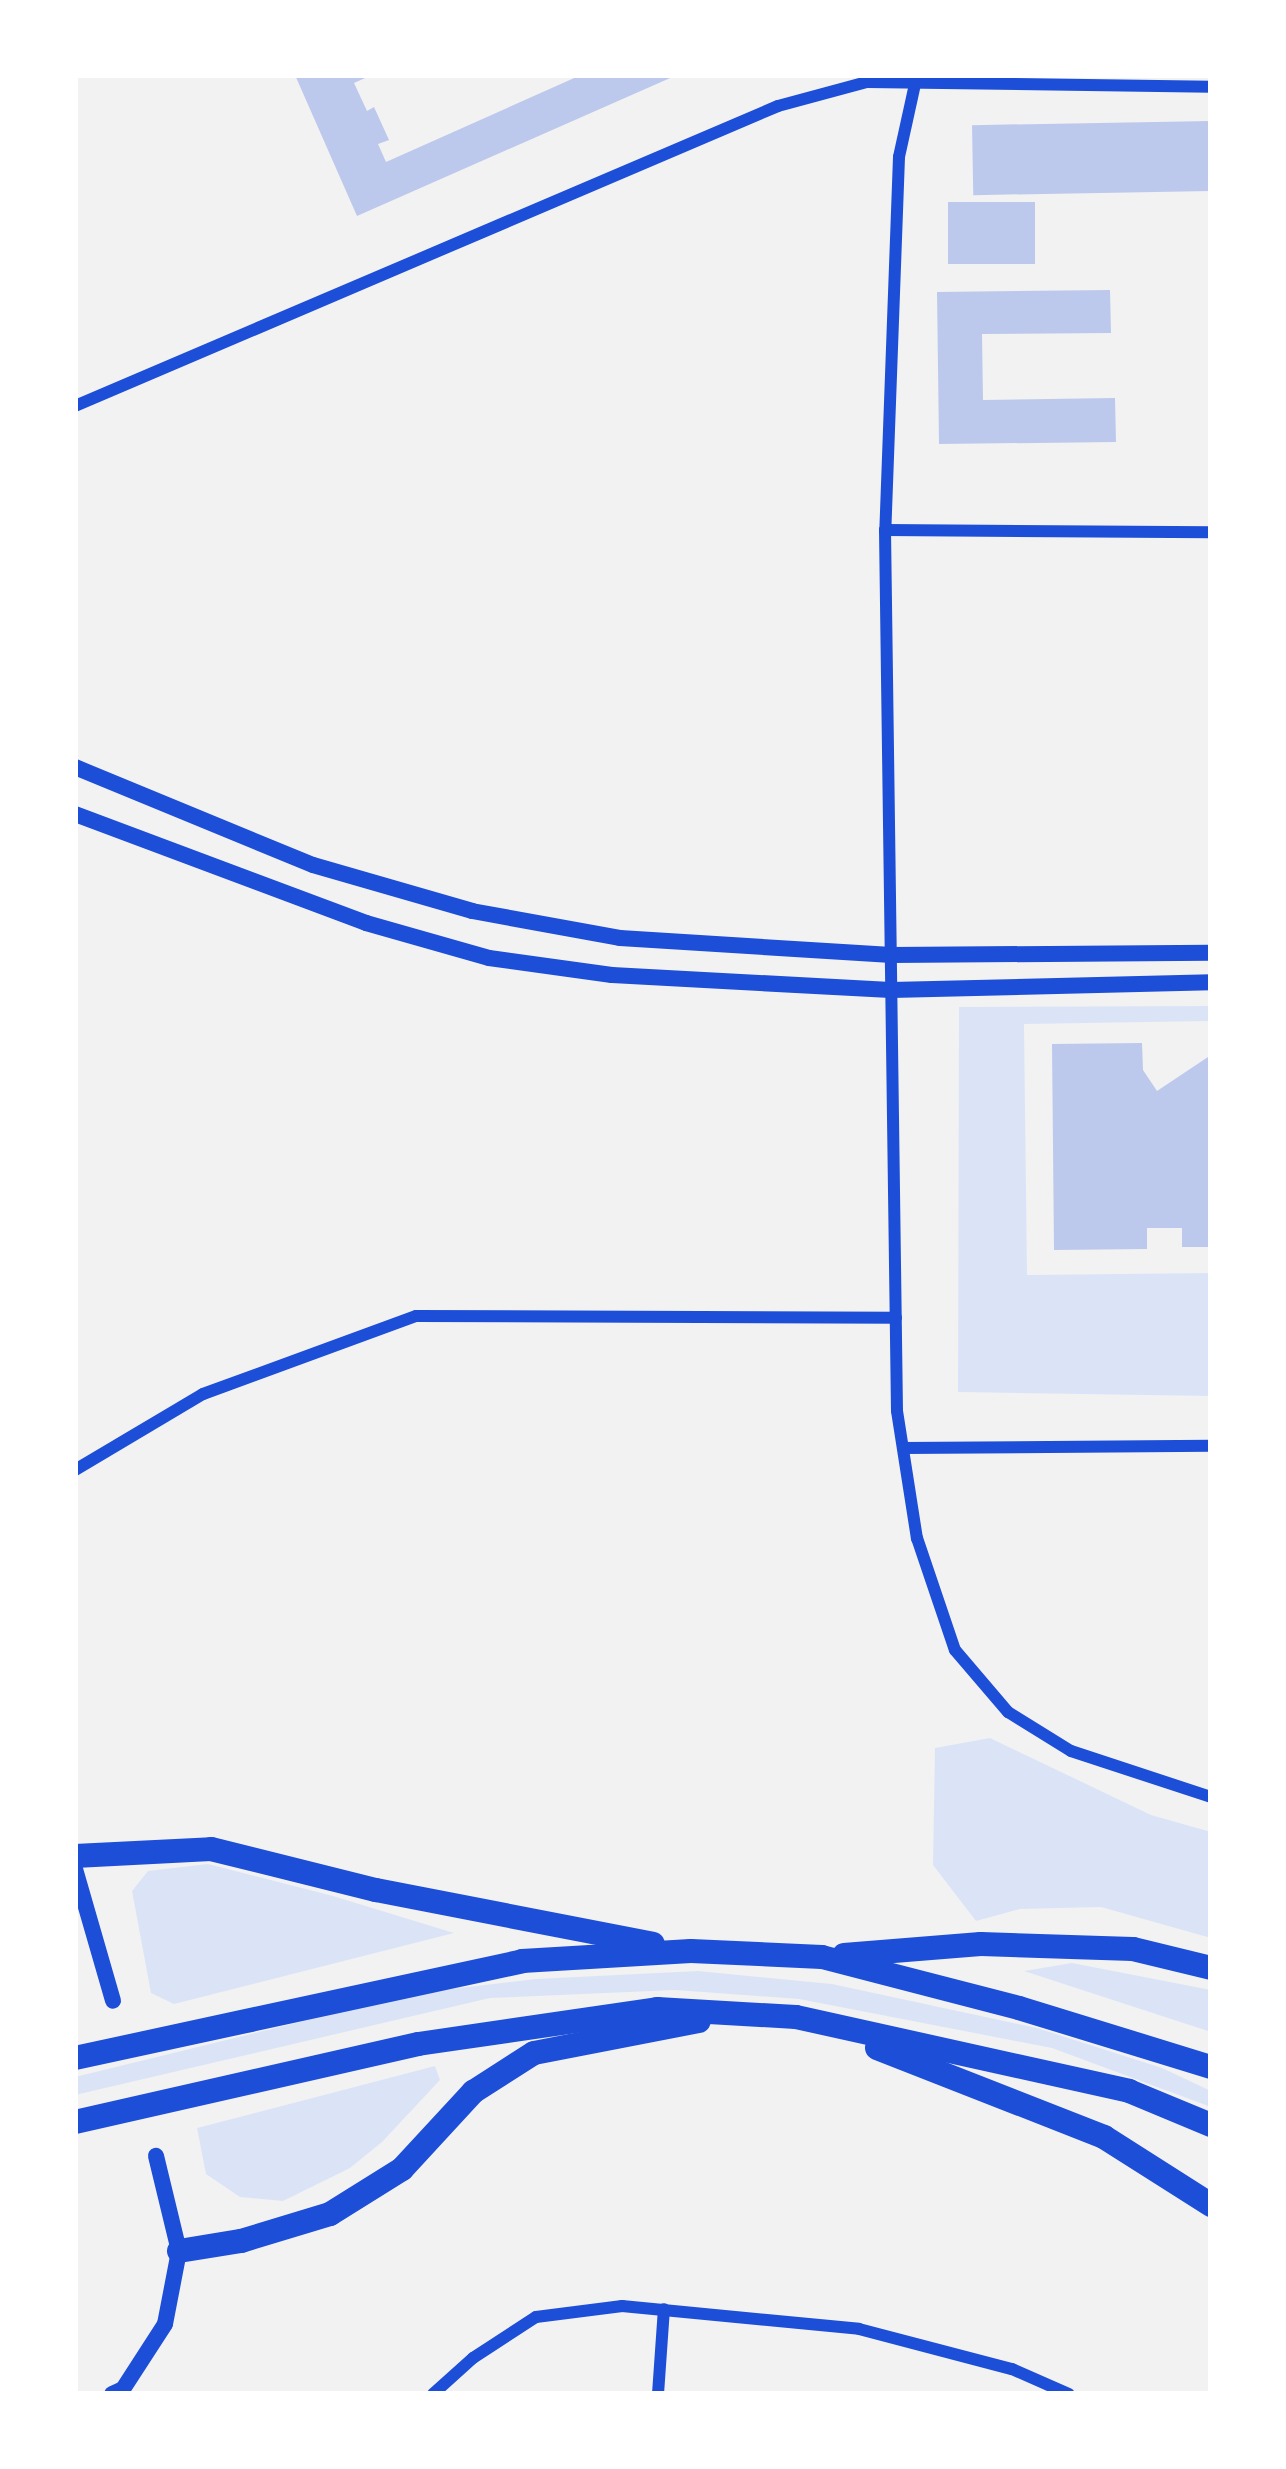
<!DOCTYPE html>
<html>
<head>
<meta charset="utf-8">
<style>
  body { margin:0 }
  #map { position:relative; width:1286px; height:2469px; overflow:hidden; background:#f2f2f2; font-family:Merriweather,serif }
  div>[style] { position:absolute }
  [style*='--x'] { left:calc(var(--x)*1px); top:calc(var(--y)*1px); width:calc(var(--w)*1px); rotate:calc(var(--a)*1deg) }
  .green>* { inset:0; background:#dbe4f7 }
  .building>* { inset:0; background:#bdc9ec; transform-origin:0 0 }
  .minor>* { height:12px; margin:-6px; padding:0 6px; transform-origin:6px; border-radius:6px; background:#1d4ed8 }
  .tertiary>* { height:16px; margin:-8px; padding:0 8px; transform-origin:8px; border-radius:8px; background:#1d4ed8 }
  .trunk>* { height:24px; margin:-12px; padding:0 12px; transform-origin:12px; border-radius:12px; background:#1d4ed8 }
  span { translate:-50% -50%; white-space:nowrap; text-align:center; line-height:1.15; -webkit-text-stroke:9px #fff; paint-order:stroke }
  .frame { position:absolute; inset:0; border:78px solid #fff; pointer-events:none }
</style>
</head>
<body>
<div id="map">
  <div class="green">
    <i style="clip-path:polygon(1211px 1006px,1211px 1021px,1024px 1024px,1027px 1275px,1211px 1273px,1211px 1396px,958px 1392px,959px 1007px)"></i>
    <i style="clip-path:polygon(990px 1738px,1151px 1815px,1211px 1832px,1211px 1938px,1101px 1907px,1020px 1909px,976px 1921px,933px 1865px,935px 1748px)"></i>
    <i style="clip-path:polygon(208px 1864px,333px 1896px,454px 1933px,174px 2004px,151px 1993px,132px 1891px,148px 1871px)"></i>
    <i style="clip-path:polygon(1072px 1963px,1211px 1990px,1211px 2032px,1024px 1971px)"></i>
    <i style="clip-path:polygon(698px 1971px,832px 1984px,1037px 2028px,1162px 2068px,1211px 2091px,1211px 2107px,1052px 2048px,799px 1999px,675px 1990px,490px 1998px,75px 2095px,75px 2077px,418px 1993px,536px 1979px)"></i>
    <i style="clip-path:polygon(435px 2066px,440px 2080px,382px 2142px,350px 2168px,283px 2201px,240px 2197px,206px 2174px,197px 2128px)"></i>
  </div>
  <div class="building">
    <i style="clip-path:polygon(295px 75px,372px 75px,354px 83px,367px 111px,374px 107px,389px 140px,378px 144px,386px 162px,581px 75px,677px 75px,357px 216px)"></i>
    <i style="left:1210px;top:121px;width:70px;height:238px;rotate:89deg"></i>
    <i style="left:948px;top:202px;width:87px;height:62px"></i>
    <i style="clip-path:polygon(1110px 290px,1111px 333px,982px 334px,983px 400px,1115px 398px,1116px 442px,939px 444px,937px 292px)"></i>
    <i style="clip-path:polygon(1142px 1043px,1143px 1070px,1157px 1091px,1211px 1055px,1211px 1247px,1182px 1247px,1182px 1228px,1147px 1228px,1147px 1249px,1054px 1250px,1052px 1044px)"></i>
  </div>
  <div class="minor">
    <i style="--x:917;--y:75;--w:84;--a:102.4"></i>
    <i style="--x:899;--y:157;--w:373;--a:92.1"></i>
    <i style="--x:885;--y:530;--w:881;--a:89.22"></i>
    <i style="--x:897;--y:1411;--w:129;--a:81.1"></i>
    <i style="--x:917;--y:1538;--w:118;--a:71.3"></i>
    <i style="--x:955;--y:1650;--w:82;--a:49.5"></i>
    <i style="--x:1008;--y:1712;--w:74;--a:31.8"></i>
    <i style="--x:1071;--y:1751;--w:147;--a:18.2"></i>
    <i style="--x:75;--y:406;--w:764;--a:-23.11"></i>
    <i style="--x:778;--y:106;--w:92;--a:-15.1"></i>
    <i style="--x:867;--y:82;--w:344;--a:0.8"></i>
    <i style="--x:885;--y:530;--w:326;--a:0.4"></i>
    <i style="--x:903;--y:1448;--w:308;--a:-0.4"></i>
    <i style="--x:75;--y:1470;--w:149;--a:-30.7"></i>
    <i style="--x:203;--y:1394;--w:227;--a:-20.1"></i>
    <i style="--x:416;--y:1316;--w:480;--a:0.2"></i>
    <i style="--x:433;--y:2394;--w:54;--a:-42"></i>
    <i style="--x:473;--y:2358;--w:75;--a:-33.1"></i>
    <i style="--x:536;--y:2317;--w:87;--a:-7.3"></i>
    <i style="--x:622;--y:2306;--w:238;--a:5.5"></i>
    <i style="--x:859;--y:2329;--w:158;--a:14.7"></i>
    <i style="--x:1012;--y:2369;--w:62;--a:23.7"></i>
    <i style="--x:658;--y:2394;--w:85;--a:-86"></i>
  </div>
  <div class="tertiary">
    <i style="--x:75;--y:767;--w:257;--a:22.4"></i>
    <i style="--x:313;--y:865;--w:166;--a:16.1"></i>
    <i style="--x:472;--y:911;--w:150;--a:10.3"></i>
    <i style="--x:620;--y:938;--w:272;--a:3.6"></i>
    <i style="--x:891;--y:955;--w:320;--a:-0.4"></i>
    <i style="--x:75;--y:814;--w:311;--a:20.5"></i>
    <i style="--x:366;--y:923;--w:128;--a:15.9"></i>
    <i style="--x:489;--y:958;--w:124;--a:7.9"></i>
    <i style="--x:612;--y:975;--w:279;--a:3.1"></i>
    <i style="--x:891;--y:990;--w:320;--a:-1.4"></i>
    <i style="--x:75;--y:1869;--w:137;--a:73.9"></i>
    <i style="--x:112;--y:2394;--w:12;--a:-24"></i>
    <i style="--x:123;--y:2389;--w:77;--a:-57.1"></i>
    <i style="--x:165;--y:2324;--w:74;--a:-79.1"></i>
    <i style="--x:179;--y:2251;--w:98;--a:-103.6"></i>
  </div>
  <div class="trunk">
    <i style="--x:75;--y:1856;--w:136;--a:-2.9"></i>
    <i style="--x:211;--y:1849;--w:170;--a:14"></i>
    <i style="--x:376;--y:1890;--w:282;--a:11"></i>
    <i style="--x:844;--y:1955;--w:137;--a:-4.6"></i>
    <i style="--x:981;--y:1944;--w:152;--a:1.9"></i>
    <i style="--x:1133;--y:1949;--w:80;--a:13.7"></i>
    <i style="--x:877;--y:2048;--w:244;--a:21.4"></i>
    <i style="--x:1104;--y:2137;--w:127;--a:32.4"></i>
    <i style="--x:75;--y:2058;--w:457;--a:-12.2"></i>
    <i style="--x:522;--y:1961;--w:169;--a:-3.4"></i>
    <i style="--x:691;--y:1951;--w:131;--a:2.6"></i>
    <i style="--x:822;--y:1957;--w:203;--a:14.5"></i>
    <i style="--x:1019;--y:2008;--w:201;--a:17.1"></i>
    <i style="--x:75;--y:2122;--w:352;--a:-12.8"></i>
    <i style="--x:418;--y:2044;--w:242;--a:-8.3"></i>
    <i style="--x:657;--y:2009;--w:139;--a:3.3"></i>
    <i style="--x:796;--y:2017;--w:341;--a:12.5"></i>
    <i style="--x:1129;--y:2091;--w:89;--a:22.5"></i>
    <i style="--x:179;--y:2251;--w:63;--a:-9.2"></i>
    <i style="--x:241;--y:2241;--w:93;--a:-16.9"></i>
    <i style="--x:330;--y:2214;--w:85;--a:-32"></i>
    <i style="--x:402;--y:2169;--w:105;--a:-47.3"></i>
    <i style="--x:473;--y:2092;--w:72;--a:-32.6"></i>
    <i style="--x:534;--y:2053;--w:168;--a:-11"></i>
  </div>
  <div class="frame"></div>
</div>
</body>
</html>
